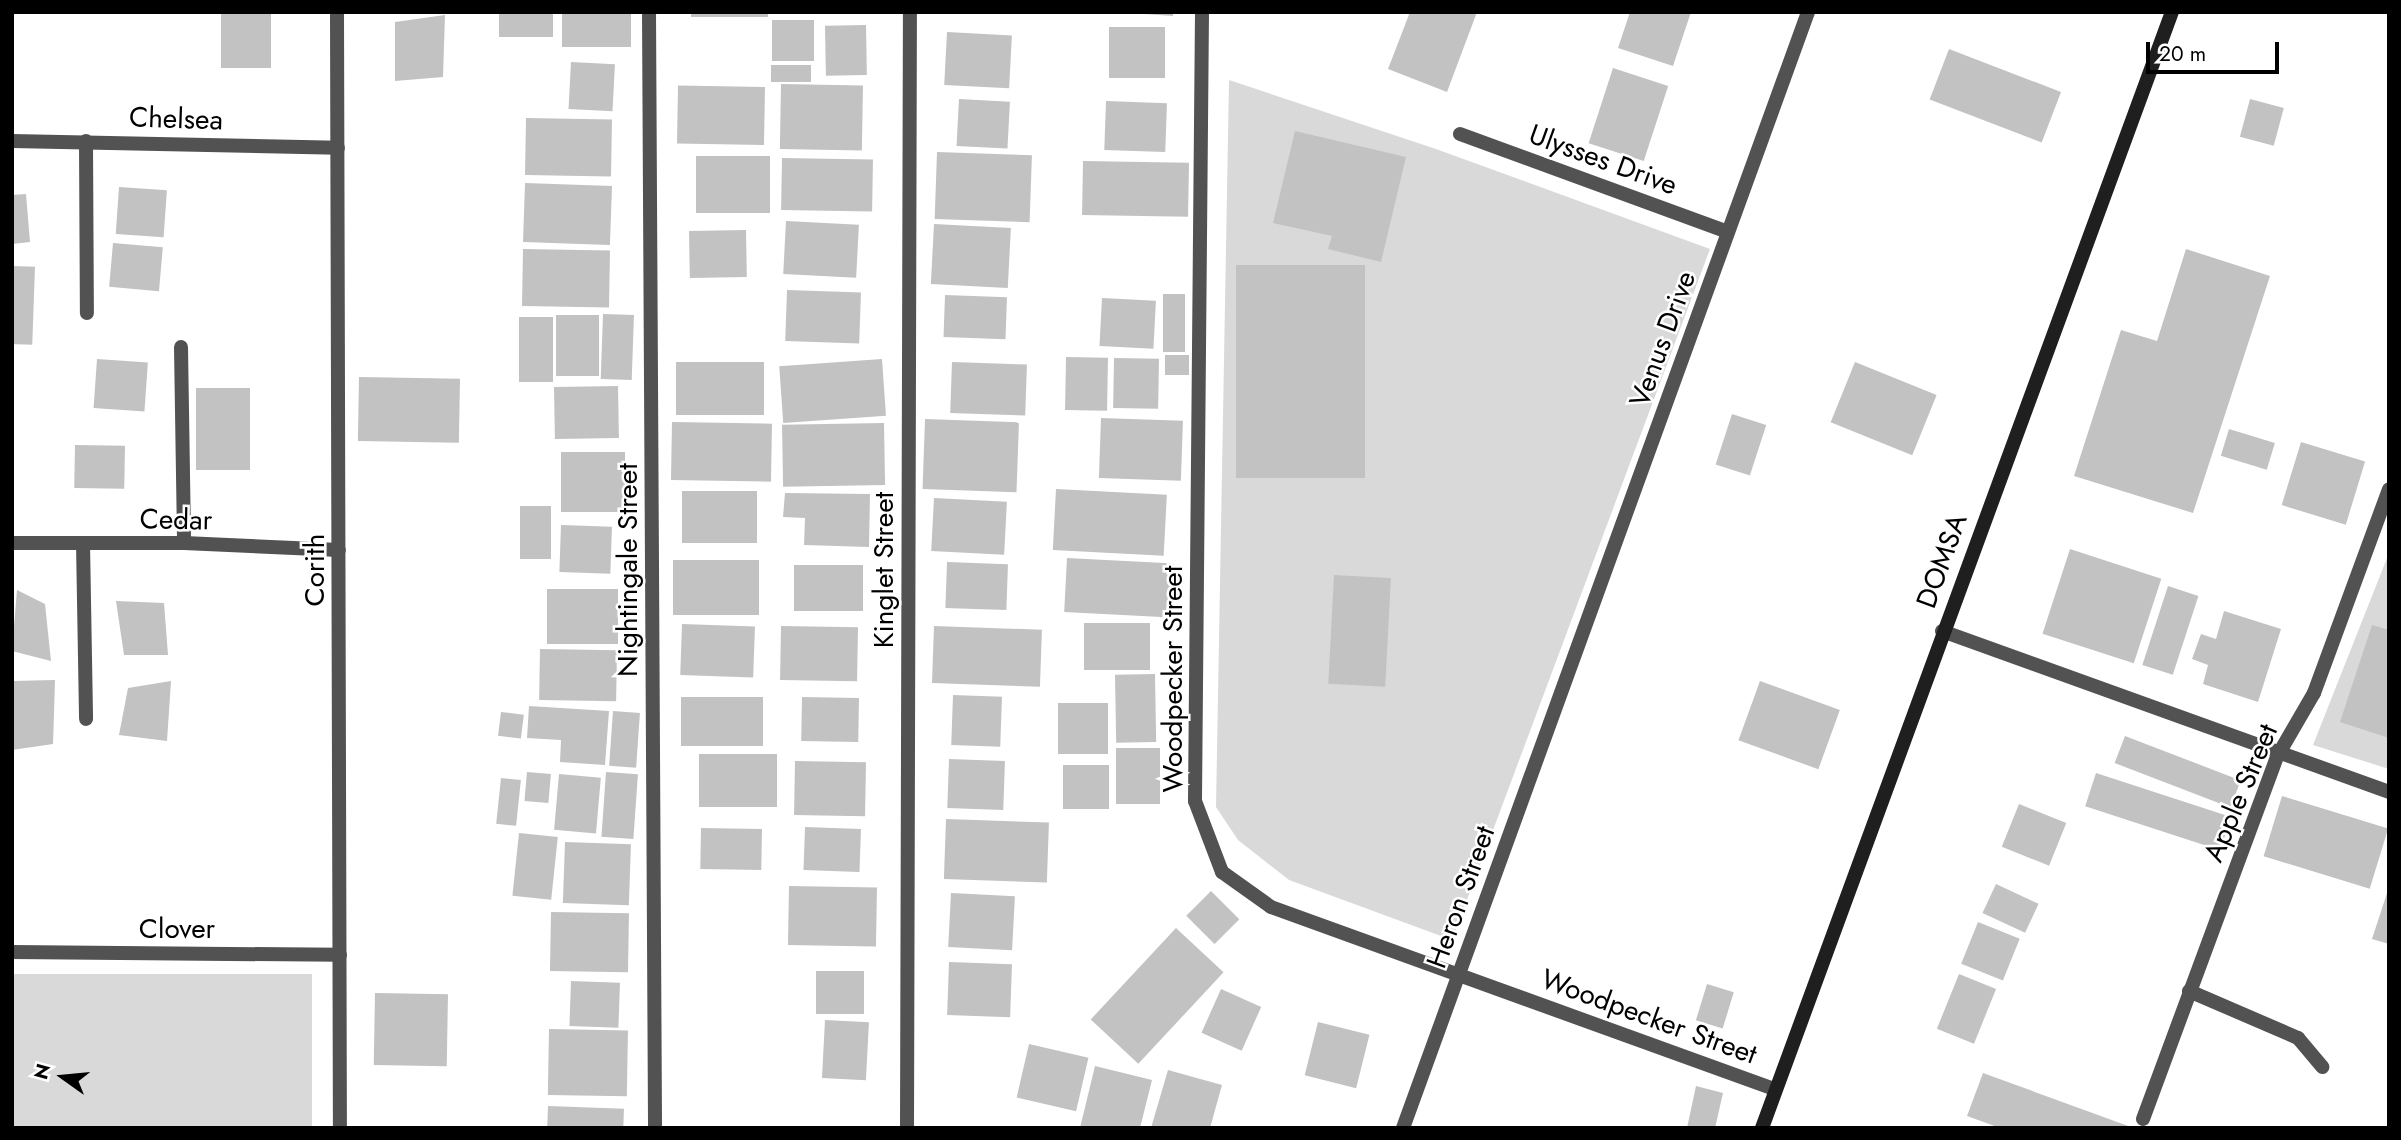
<!DOCTYPE html>
<html>
<head>
<meta charset="utf-8">
<style>
  body { margin:0 }
  #map { position:relative; width:2401px; height:1140px; overflow:hidden; background:#fff; font-family:Jost,sans-serif }
  div>[style] { position:absolute }
  [style*='--x'] { left:calc(var(--x)*1px); top:calc(var(--y)*1px); width:calc(var(--w)*1px); rotate:calc(var(--a)*1deg) }
  .green>* { inset:0; background:#d9d9d9; transform-origin:0 0 }
  .building>* { inset:0; background:#c2c2c2; transform-origin:0 0 }
  .minor>* { height:14px; margin:-7px; padding:0 7px; transform-origin:7px; border-radius:7px; background:#525252 }
  .secondary>* { height:14px; margin:-7px; padding:0 7px; transform-origin:7px; border-radius:7px; background:#1f1f1f }
  span { translate:-50% -50%; white-space:nowrap; text-align:center; line-height:1.15; -webkit-text-stroke:5px #fff; paint-order:stroke }
  .street-label { font-size:28px; color:#000 }
  .frame { position:absolute; inset:0; border:14px solid #000; pointer-events:none }
  .north { position:absolute; left:28px; top:1042px; width:70px; height:70px; -webkit-text-stroke:5px #fff; paint-order:stroke; rotate:285deg; font-size:19px; font-weight:700; line-height:28px; text-align:center; color:#000 }
  .north::after { content:''; display:block; margin:auto; width:24px; height:32px; background:#000; clip-path:polygon(50% 0,100% 100%,50% 72%,0 100%) }
  .scale { position:absolute; left:2146px; top:42px; width:133px; height:32px; box-sizing:border-box; border:4px solid #000; border-top:0; padding-left:9px; font-size:21px; line-height:24px; white-space:nowrap; color:#000; -webkit-text-stroke:5px #fff; paint-order:stroke }
</style>
</head>
<body>
<div id="map">
  <div class="green">
    <i style="clip-path:polygon(1229px 80px,1436px 149px,1710px 249px,1452px 940px,1289px 880px,1238px 840px,1216px 807px)"></i>
    <i style="clip-path:polygon(2389px 553px,2389px 769px,2313px 745px)"></i>
    <i style="left:12px;top:974px;width:300px;height:154px"></i>
  </div>
  <div class="building">
    <i style="left:221px;top:12px;width:50px;height:56px"></i>
    <i style="left:499px;top:12px;width:54px;height:25px"></i>
    <i style="left:562px;top:12px;width:69px;height:35px"></i>
    <i style="left:691px;top:12px;width:77px;height:5px"></i>
    <i style="clip-path:polygon(1116px 12px,1173px 12px,1173px 16px)"></i>
    <i style="clip-path:polygon(1410px 12px,1477px 12px,1447px 92px,1388px 69px)"></i>
    <i style="clip-path:polygon(1630px 12px,1691px 12px,1673px 66px,1618px 48px)"></i>
    <i style="clip-path:polygon(445px 15px,443px 77px,395px 81px,395px 22px)"></i>
    <i style="left:814px;top:20px;width:41px;height:42px;rotate:90deg"></i>
    <i style="left:866px;top:25px;width:50px;height:41px;rotate:89deg"></i>
    <i style="left:1109px;top:27px;width:56px;height:51px"></i>
    <i style="left:947px;top:32px;width:65px;height:53px;rotate:3deg"></i>
    <i style="left:1949px;top:49px;width:120px;height:54px;rotate:21deg"></i>
    <i style="left:571px;top:62px;width:44px;height:47px;rotate:3deg"></i>
    <i style="left:771px;top:65px;width:40px;height:17px"></i>
    <i style="left:1613px;top:68px;width:58px;height:79px;rotate:18deg"></i>
    <i style="left:781px;top:84px;width:82px;height:65px;rotate:1deg"></i>
    <i style="left:765px;top:87px;width:58px;height:87px;rotate:91deg"></i>
    <i style="left:959px;top:99px;width:51px;height:47px;rotate:3deg"></i>
    <i style="left:2250px;top:99px;width:35px;height:39px;rotate:15deg"></i>
    <i style="left:1106px;top:101px;width:61px;height:49px;rotate:2deg"></i>
    <i style="left:526px;top:118px;width:86px;height:57px;rotate:1deg"></i>
    <i style="clip-path:polygon(1295px 131px,1406px 157px,1381px 262px,1328px 249px,1332px 236px,1273px 223px)"></i>
    <i style="left:937px;top:152px;width:95px;height:67px;rotate:2deg"></i>
    <i style="left:696px;top:156px;width:74px;height:57px"></i>
    <i style="left:782px;top:158px;width:91px;height:52px;rotate:1deg"></i>
    <i style="left:1083px;top:161px;width:106px;height:54px;rotate:1deg"></i>
    <i style="left:612px;top:186px;width:59px;height:87px;rotate:92deg"></i>
    <i style="left:119px;top:187px;width:48px;height:47px;rotate:4deg"></i>
    <i style="clip-path:polygon(26px 194px,30px 242px,12px 244px,12px 195px)"></i>
    <i style="left:786px;top:221px;width:73px;height:53px;rotate:3deg"></i>
    <i style="left:934px;top:224px;width:77px;height:60px;rotate:3deg"></i>
    <i style="left:746px;top:230px;width:47px;height:57px;rotate:89deg"></i>
    <i style="left:113px;top:243px;width:50px;height:44px;rotate:5deg"></i>
    <i style="left:523px;top:249px;width:87px;height:57px;rotate:1deg"></i>
    <i style="clip-path:polygon(2186px 249px,2270px 276px,2193px 513px,2074px 476px,2121px 330px,2157px 341px)"></i>
    <i style="left:1365px;top:265px;width:213px;height:129px;rotate:90deg"></i>
    <i style="left:12px;top:266px;width:23px;height:78px;rotate:2deg"></i>
    <i style="left:787px;top:290px;width:74px;height:51px;rotate:2deg"></i>
    <i style="left:1163px;top:294px;width:22px;height:58px"></i>
    <i style="left:945px;top:295px;width:62px;height:42px;rotate:2deg"></i>
    <i style="left:1102px;top:298px;width:54px;height:48px;rotate:3deg"></i>
    <i style="left:603px;top:314px;width:31px;height:65px;rotate:2deg"></i>
    <i style="left:556px;top:315px;width:43px;height:61px"></i>
    <i style="left:519px;top:317px;width:34px;height:65px"></i>
    <i style="left:1165px;top:355px;width:24px;height:20px"></i>
    <i style="left:1066px;top:357px;width:42px;height:53px;rotate:1deg"></i>
    <i style="left:1114px;top:358px;width:45px;height:50px;rotate:1deg"></i>
    <i style="left:97px;top:359px;width:51px;height:49px;rotate:4deg"></i>
    <i style="left:882px;top:359px;width:57px;height:103px;rotate:86deg"></i>
    <i style="left:676px;top:362px;width:88px;height:53px"></i>
    <i style="left:952px;top:362px;width:75px;height:51px;rotate:2deg"></i>
    <i style="left:1855px;top:362px;width:88px;height:65px;rotate:22deg"></i>
    <i style="left:359px;top:377px;width:101px;height:64px;rotate:1deg"></i>
    <i style="left:618px;top:386px;width:52px;height:64px;rotate:89deg"></i>
    <i style="left:196px;top:388px;width:54px;height:82px"></i>
    <i style="left:1732px;top:414px;width:36px;height:53px;rotate:18deg"></i>
    <i style="left:1101px;top:418px;width:82px;height:60px;rotate:2deg"></i>
    <i style="left:925px;top:419px;width:94px;height:70px;rotate:2deg"></i>
    <i style="left:672px;top:422px;width:100px;height:58px;rotate:1deg"></i>
    <i style="left:884px;top:423px;width:62px;height:102px;rotate:89deg"></i>
    <i style="left:2229px;top:429px;width:48px;height:28px;rotate:17deg"></i>
    <i style="left:2301px;top:442px;width:67px;height:66px;rotate:17deg"></i>
    <i style="left:75px;top:445px;width:50px;height:43px;rotate:1deg"></i>
    <i style="left:561px;top:452px;width:64px;height:60px"></i>
    <i style="left:1056px;top:489px;width:111px;height:61px;rotate:3deg"></i>
    <i style="left:682px;top:491px;width:75px;height:52px"></i>
    <i style="clip-path:polygon(785px 493px,870px 494px,869px 547px,804px 545px,805px 518px,783px 517px)"></i>
    <i style="left:934px;top:498px;width:73px;height:53px;rotate:3deg"></i>
    <i style="left:520px;top:506px;width:31px;height:53px"></i>
    <i style="left:561px;top:525px;width:51px;height:47px;rotate:2deg"></i>
    <i style="left:2070px;top:549px;width:96px;height:89px;rotate:18deg"></i>
    <i style="left:1067px;top:558px;width:107px;height:54px;rotate:3deg"></i>
    <i style="left:673px;top:560px;width:86px;height:55px"></i>
    <i style="left:947px;top:562px;width:61px;height:46px;rotate:2deg"></i>
    <i style="left:863px;top:565px;width:46px;height:69px;rotate:90deg"></i>
    <i style="left:1334px;top:575px;width:57px;height:109px;rotate:3deg"></i>
    <i style="left:2168px;top:586px;width:32px;height:83px;rotate:18deg"></i>
    <i style="left:547px;top:589px;width:71px;height:55px"></i>
    <i style="clip-path:polygon(17px 590px,45px 604px,51px 661px,12px 651px)"></i>
    <i style="clip-path:polygon(116px 601px,164px 603px,168px 655px,124px 655px)"></i>
    <i style="clip-path:polygon(2224px 611px,2281px 629px,2258px 702px,2203px 684px,2208px 665px,2192px 659px,2201px 634px,2216px 639px)"></i>
    <i style="left:1150px;top:623px;width:47px;height:66px;rotate:90deg"></i>
    <i style="left:682px;top:624px;width:73px;height:51px;rotate:2deg"></i>
    <i style="clip-path:polygon(2372px 625px,2389px 630px,2389px 738px,2340px 722px)"></i>
    <i style="left:781px;top:626px;width:77px;height:54px;rotate:1deg"></i>
    <i style="left:934px;top:626px;width:108px;height:57px;rotate:2deg"></i>
    <i style="left:540px;top:649px;width:77px;height:51px;rotate:1deg"></i>
    <i style="left:1155px;top:674px;width:68px;height:40px;rotate:89deg"></i>
    <i style="clip-path:polygon(55px 680px,53px 744px,12px 750px,12px 681px)"></i>
    <i style="clip-path:polygon(171px 681px,167px 741px,119px 735px,128px 688px)"></i>
    <i style="left:1760px;top:681px;width:85px;height:63px;rotate:20deg"></i>
    <i style="left:953px;top:695px;width:49px;height:50px;rotate:2deg"></i>
    <i style="left:681px;top:697px;width:82px;height:49px"></i>
    <i style="left:802px;top:697px;width:57px;height:44px;rotate:1deg"></i>
    <i style="left:1058px;top:703px;width:50px;height:51px"></i>
    <i style="clip-path:polygon(529px 706px,609px 711px,605px 765px,560px 762px,561px 740px,527px 738px)"></i>
    <i style="left:613px;top:711px;width:27px;height:55px;rotate:4deg"></i>
    <i style="left:501px;top:712px;width:23px;height:24px;rotate:7deg"></i>
    <i style="left:2125px;top:736px;width:124px;height:29px;rotate:21deg"></i>
    <i style="left:1116px;top:748px;width:44px;height:56px"></i>
    <i style="left:777px;top:754px;width:53px;height:78px;rotate:90deg"></i>
    <i style="left:949px;top:759px;width:56px;height:49px;rotate:2deg"></i>
    <i style="left:795px;top:761px;width:71px;height:54px;rotate:1deg"></i>
    <i style="left:1063px;top:765px;width:46px;height:44px"></i>
    <i style="left:527px;top:772px;width:24px;height:29px;rotate:5deg"></i>
    <i style="left:606px;top:772px;width:32px;height:65px;rotate:4deg"></i>
    <i style="left:2096px;top:773px;width:142px;height:35px;rotate:18deg"></i>
    <i style="left:559px;top:774px;width:42px;height:56px;rotate:5deg"></i>
    <i style="left:501px;top:778px;width:20px;height:46px;rotate:6deg"></i>
    <i style="left:2282px;top:796px;width:111px;height:63px;rotate:17deg"></i>
    <i style="left:2019px;top:804px;width:51px;height:46px;rotate:22deg"></i>
    <i style="left:946px;top:819px;width:103px;height:60px;rotate:2deg"></i>
    <i style="left:805px;top:827px;width:56px;height:43px;rotate:2deg"></i>
    <i style="left:701px;top:828px;width:61px;height:41px;rotate:1deg"></i>
    <i style="left:519px;top:833px;width:39px;height:63px;rotate:6deg"></i>
    <i style="left:565px;top:842px;width:66px;height:61px;rotate:2deg"></i>
    <i style="left:1996px;top:884px;width:47px;height:32px;rotate:25deg"></i>
    <i style="left:789px;top:886px;width:88px;height:59px;rotate:1deg"></i>
    <i style="clip-path:polygon(2388px 890px,2389px 890px,2389px 944px,2372px 939px)"></i>
    <i style="left:1211px;top:891px;width:40px;height:35px;rotate:45deg"></i>
    <i style="left:951px;top:893px;width:64px;height:54px;rotate:3deg"></i>
    <i style="left:551px;top:912px;width:78px;height:59px;rotate:1deg"></i>
    <i style="left:1978px;top:922px;width:45px;height:45px;rotate:22deg"></i>
    <i style="left:1176px;top:928px;width:65px;height:125px;rotate:43deg"></i>
    <i style="left:949px;top:962px;width:63px;height:53px;rotate:2deg"></i>
    <i style="left:816px;top:971px;width:48px;height:43px"></i>
    <i style="left:1959px;top:974px;width:40px;height:59px;rotate:22deg"></i>
    <i style="left:571px;top:981px;width:49px;height:45px;rotate:2deg"></i>
    <i style="left:1707px;top:984px;width:28px;height:38px;rotate:17deg"></i>
    <i style="left:1221px;top:989px;width:44px;height:48px;rotate:24deg"></i>
    <i style="left:375px;top:993px;width:73px;height:72px;rotate:1deg"></i>
    <i style="left:825px;top:1020px;width:44px;height:58px;rotate:3deg"></i>
    <i style="left:1318px;top:1022px;width:53px;height:55px;rotate:14deg"></i>
    <i style="left:549px;top:1029px;width:79px;height:66px;rotate:1deg"></i>
    <i style="left:1029px;top:1044px;width:61px;height:55px;rotate:13deg"></i>
    <i style="clip-path:polygon(1095px 1066px,1152px 1080px,1140px 1128px,1080px 1128px)"></i>
    <i style="clip-path:polygon(1168px 1070px,1222px 1085px,1210px 1128px,1151px 1128px)"></i>
    <i style="clip-path:polygon(1983px 1073px,2131px 1127px,2130px 1128px,2000px 1128px,1967px 1116px)"></i>
    <i style="clip-path:polygon(1696px 1086px,1723px 1093px,1715px 1128px,1687px 1128px)"></i>
    <i style="left:548px;top:1106px;width:76px;height:22px;rotate:2deg"></i>
  </div>
  <div class="minor">
    <i style="--x:337;--y:12;--w:1116;--a:89.85"></i>
    <i style="--x:649;--y:12;--w:1116;--a:89.69"></i>
    <i style="--x:1202;--y:12;--w:789;--a:90.51"></i>
    <i style="--x:1195;--y:801;--w:76;--a:69.2"></i>
    <i style="--x:1222;--y:872;--w:60;--a:35.5"></i>
    <i style="--x:1271;--y:907;--w:535;--a:19.89"></i>
    <i style="--x:1460;--y:134;--w:285;--a:20.1"></i>
    <i style="--x:12;--y:141;--w:326;--a:1.2"></i>
    <i style="--x:86;--y:141;--w:172;--a:89.7"></i>
    <i style="--x:181;--y:347;--w:196;--a:89.1"></i>
    <i style="--x:12;--y:543;--w:172;--a:0"></i>
    <i style="--x:184;--y:543;--w:155;--a:2.6"></i>
    <i style="--x:83;--y:543;--w:176;--a:89"></i>
    <i style="--x:1942;--y:631;--w:475;--a:19.8"></i>
    <i style="--x:12;--y:952;--w:328;--a:0.5"></i>
    <i style="--x:2189;--y:991;--w:119;--a:23.3"></i>
    <i style="--x:2298;--y:1038;--w:38;--a:50"></i>
    <i style="--x:2143;--y:1119;--w:388;--a:-69.7"></i>
    <i style="--x:2278;--y:755;--w:72;--a:-59.9"></i>
    <i style="--x:2314;--y:693;--w:217;--a:-69.8"></i>
    <i style="--x:907;--y:1128;--w:1116;--a:-89.85"></i>
    <i style="--x:1403;--y:1128;--w:1187;--a:-70.05"></i>
  </div>
  <div class="secondary">
    <i style="--x:1762;--y:1128;--w:1189;--a:-69.83"></i>
  </div>
  <div class="street-label">
    <span style="left:176px;top:119px;rotate:2deg">Chelsea</span>
    <span style="left:1603px;top:160px;rotate:20deg">Ulysses Drive</span>
    <span style="left:1663px;top:339px;rotate:-70deg">Venus Drive</span>
    <span style="left:176px;top:520px;rotate:1deg">Cedar</span>
    <span style="left:1942px;top:561px;rotate:-70deg">DOMSA</span>
    <span style="left:315px;top:570px;rotate:-90deg">Corith</span>
    <span style="left:628px;top:570px;rotate:-90deg">Nightingale Street</span>
    <span style="left:884px;top:570px;rotate:-90deg">Kinglet Street</span>
    <span style="left:1173px;top:679px;rotate:-90deg">Woodpecker Street</span>
    <span style="left:2241px;top:793px;rotate:-67deg">Apple Street</span>
    <span style="left:1461px;top:897px;rotate:-70deg">Heron Street</span>
    <span style="left:177px;top:929px">Clover</span>
    <span style="left:1649px;top:1017px;rotate:20deg">Woodpecker Street</span>
  </div>
  <div class="frame"></div>
  <div class="north">N</div>
  <div class="scale">20 m</div>
</div>
</body>
</html>
